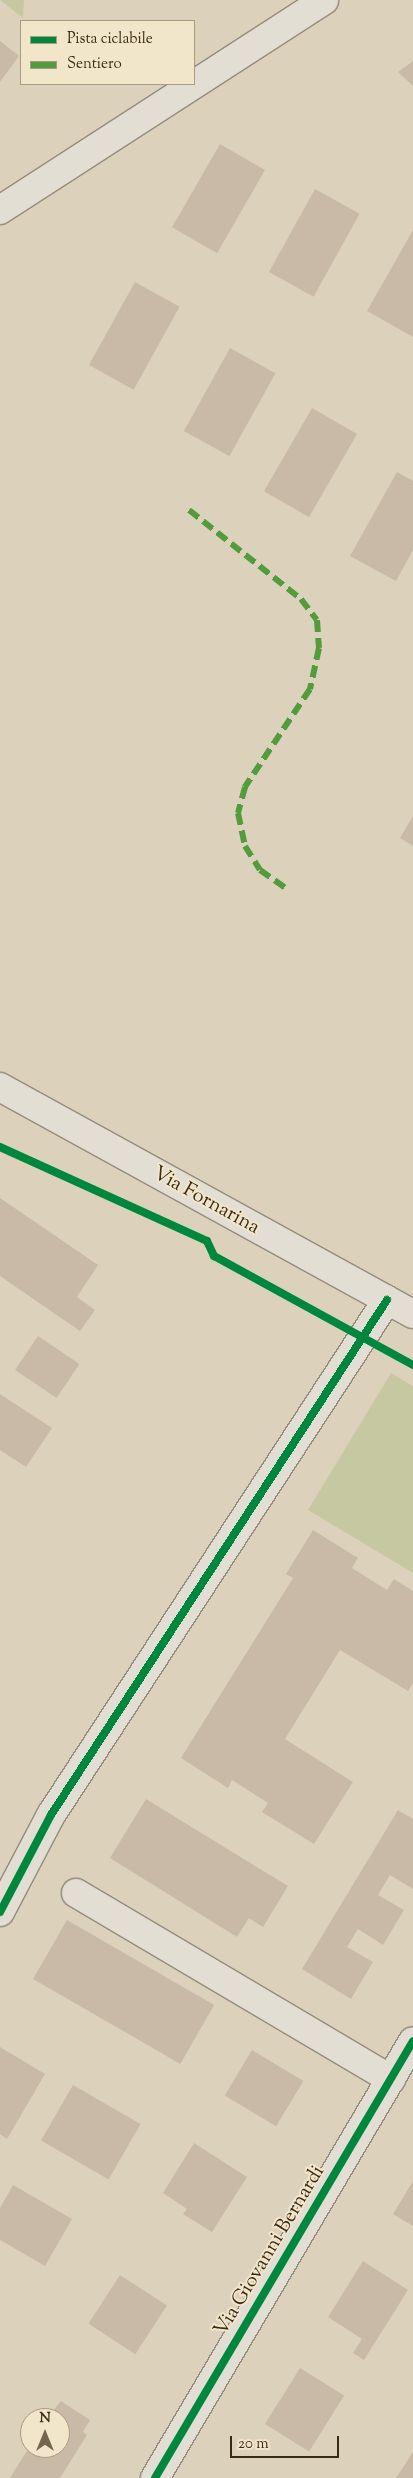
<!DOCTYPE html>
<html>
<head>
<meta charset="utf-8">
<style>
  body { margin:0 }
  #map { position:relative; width:413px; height:2478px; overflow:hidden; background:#dcd2bb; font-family:"Sorts Mill Goudy",serif }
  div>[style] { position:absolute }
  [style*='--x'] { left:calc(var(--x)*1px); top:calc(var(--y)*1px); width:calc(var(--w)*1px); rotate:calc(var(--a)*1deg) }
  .green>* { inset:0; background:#c6c8a1 }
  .building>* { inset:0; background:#c8baa7; transform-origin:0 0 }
  .roads { filter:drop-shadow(1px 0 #938c7c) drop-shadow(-1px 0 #938c7c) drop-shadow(0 1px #938c7c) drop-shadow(0 -1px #938c7c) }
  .minor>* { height:28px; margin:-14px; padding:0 14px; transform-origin:14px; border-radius:14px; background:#e3ded3 }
  .quiet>* { height:6px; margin-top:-3px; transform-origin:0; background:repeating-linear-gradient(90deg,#529c3d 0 12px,transparent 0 18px) }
  .cycleway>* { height:8px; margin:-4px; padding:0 4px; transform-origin:4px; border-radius:4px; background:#00873e }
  span { translate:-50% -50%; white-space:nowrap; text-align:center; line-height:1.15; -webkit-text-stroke:4px #f1e6ca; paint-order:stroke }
  .street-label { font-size:20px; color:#3a2a14 }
  .legend { position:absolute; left:20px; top:20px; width:175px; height:65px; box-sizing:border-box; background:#f1e6ca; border:1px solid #a89b81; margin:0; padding:6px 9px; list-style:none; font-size:15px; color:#3a2a14 }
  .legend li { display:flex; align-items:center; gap:10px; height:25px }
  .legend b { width:25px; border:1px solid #a89b81 }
  .north { position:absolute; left:20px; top:2408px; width:50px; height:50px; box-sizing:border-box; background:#f1e6ca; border:1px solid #a89b81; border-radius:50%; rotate:0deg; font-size:14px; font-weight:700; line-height:20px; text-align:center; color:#3a2a14 }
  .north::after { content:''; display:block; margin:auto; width:18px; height:22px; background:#73654e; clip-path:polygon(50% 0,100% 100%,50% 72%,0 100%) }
  .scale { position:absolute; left:230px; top:2436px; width:109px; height:22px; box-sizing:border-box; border:2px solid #3a2a14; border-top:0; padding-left:6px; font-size:15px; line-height:18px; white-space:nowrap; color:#3a2a14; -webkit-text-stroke:4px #f1e6ca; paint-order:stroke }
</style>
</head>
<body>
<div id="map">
  <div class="green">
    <i style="clip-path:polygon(0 0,24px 0,23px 18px)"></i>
    <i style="clip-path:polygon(391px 1373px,413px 1386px,413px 1573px,308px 1510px)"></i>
  </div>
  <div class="building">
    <i style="clip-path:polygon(0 41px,19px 56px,0 82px)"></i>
    <i style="clip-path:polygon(413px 61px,413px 86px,398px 72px)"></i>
    <i style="left:220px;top:144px;width:52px;height:96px;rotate:30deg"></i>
    <i style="left:315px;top:189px;width:51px;height:95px;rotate:29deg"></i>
    <i style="clip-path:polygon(413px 230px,413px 337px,367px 311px)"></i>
    <i style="left:135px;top:282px;width:51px;height:95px;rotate:29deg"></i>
    <i style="left:230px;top:348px;width:52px;height:95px;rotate:29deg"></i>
    <i style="left:312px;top:408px;width:52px;height:96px;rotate:30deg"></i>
    <i style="clip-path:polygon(397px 472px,413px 481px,413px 550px,396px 581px,350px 556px)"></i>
    <i style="clip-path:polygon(413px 816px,413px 846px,400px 838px)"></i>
    <i style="clip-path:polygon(0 1198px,98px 1265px,77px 1297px,95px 1310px,80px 1331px,0 1276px)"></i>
    <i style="left:38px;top:1336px;width:50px;height:41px;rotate:34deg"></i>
    <i style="clip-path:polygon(0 1394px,52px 1428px,26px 1467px,0 1450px)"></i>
    <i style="clip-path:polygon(313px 1530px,358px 1558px,352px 1568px,387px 1590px,394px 1579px,413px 1591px,413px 1683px,408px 1691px,340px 1650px,285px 1739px,353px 1782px,314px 1844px,262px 1812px,268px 1803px,232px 1780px,228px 1788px,181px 1758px,293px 1578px,286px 1574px)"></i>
    <i style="clip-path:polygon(146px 1799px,288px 1886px,263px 1927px,249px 1918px,237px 1937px,110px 1858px)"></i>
    <i style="clip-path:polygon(398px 1810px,413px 1819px,413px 1889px,390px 1875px,378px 1895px,404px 1910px,383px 1945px,358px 1929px,347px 1947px,373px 1962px,351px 1999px,302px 1969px)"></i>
    <i style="left:67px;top:1920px;width:170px;height:68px;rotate:30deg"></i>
    <i style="clip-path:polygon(0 2047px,45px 2074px,7px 2139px,0 2134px)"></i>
    <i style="left:252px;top:2050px;width:60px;height:53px;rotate:31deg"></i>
    <i style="left:73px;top:2085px;width:78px;height:64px;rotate:30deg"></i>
    <i style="clip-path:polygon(194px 2143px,247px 2177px,212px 2232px,183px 2214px,187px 2209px,163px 2193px)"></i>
    <i style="clip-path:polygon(413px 2181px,413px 2226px,393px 2214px)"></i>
    <i style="clip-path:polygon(13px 2185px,72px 2219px,45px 2266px,0 2240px,0 2208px)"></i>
    <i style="clip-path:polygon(363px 2261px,408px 2290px,364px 2360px,353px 2353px,362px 2339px,328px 2317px)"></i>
    <i style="left:120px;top:2275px;width:56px;height:58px;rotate:33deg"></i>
    <i style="left:300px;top:2368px;width:52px;height:66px;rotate:32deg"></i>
    <i style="clip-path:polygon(61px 2401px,90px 2420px,83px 2432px,87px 2435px,60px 2478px,10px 2478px,30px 2446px,60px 2448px,60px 2418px,47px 2418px)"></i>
    <i style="clip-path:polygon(413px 2452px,413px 2478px,396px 2478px)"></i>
  </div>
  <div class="roads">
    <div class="minor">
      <i style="--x:0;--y:210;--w:386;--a:-32.9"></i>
      <i style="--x:0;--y:1087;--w:471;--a:28.8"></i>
      <i style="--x:76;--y:1893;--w:366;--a:30.6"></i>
      <i style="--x:0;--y:1912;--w:110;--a:-62.3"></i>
      <i style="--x:51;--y:1815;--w:615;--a:-56.88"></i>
      <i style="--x:155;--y:2478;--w:507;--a:-59.44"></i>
    </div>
  </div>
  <div class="quiet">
    <i style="--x:189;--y:510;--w:143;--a:38.5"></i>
    <i style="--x:301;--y:599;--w:26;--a:53"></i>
    <i style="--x:317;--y:620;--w:28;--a:86"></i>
    <i style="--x:319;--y:648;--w:42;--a:102.4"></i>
    <i style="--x:310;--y:689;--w:118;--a:123.6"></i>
    <i style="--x:245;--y:787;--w:27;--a:105"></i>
    <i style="--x:238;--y:813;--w:34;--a:78"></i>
    <i style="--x:245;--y:846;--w:28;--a:58"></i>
    <i style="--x:260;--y:870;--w:33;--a:35"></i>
  </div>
  <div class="cycleway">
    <i style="--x:0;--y:1147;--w:227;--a:24.4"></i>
    <i style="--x:207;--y:1241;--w:17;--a:65"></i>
    <i style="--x:214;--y:1256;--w:227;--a:28.7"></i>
    <i style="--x:0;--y:1912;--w:110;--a:-62.3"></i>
    <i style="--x:51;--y:1815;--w:615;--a:-56.88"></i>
    <i style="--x:155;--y:2478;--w:507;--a:-59.44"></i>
  </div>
  <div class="street-label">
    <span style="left:206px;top:1201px;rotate:29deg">Via Fornarina</span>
    <span style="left:270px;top:2251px;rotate:-59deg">Via Giovanni Bernardi</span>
  </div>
  <ul class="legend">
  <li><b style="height:6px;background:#00873e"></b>Pista ciclabile</li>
  <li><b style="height:6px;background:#529c3d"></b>Sentiero</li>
  </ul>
  <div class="north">N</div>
  <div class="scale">20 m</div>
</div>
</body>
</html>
